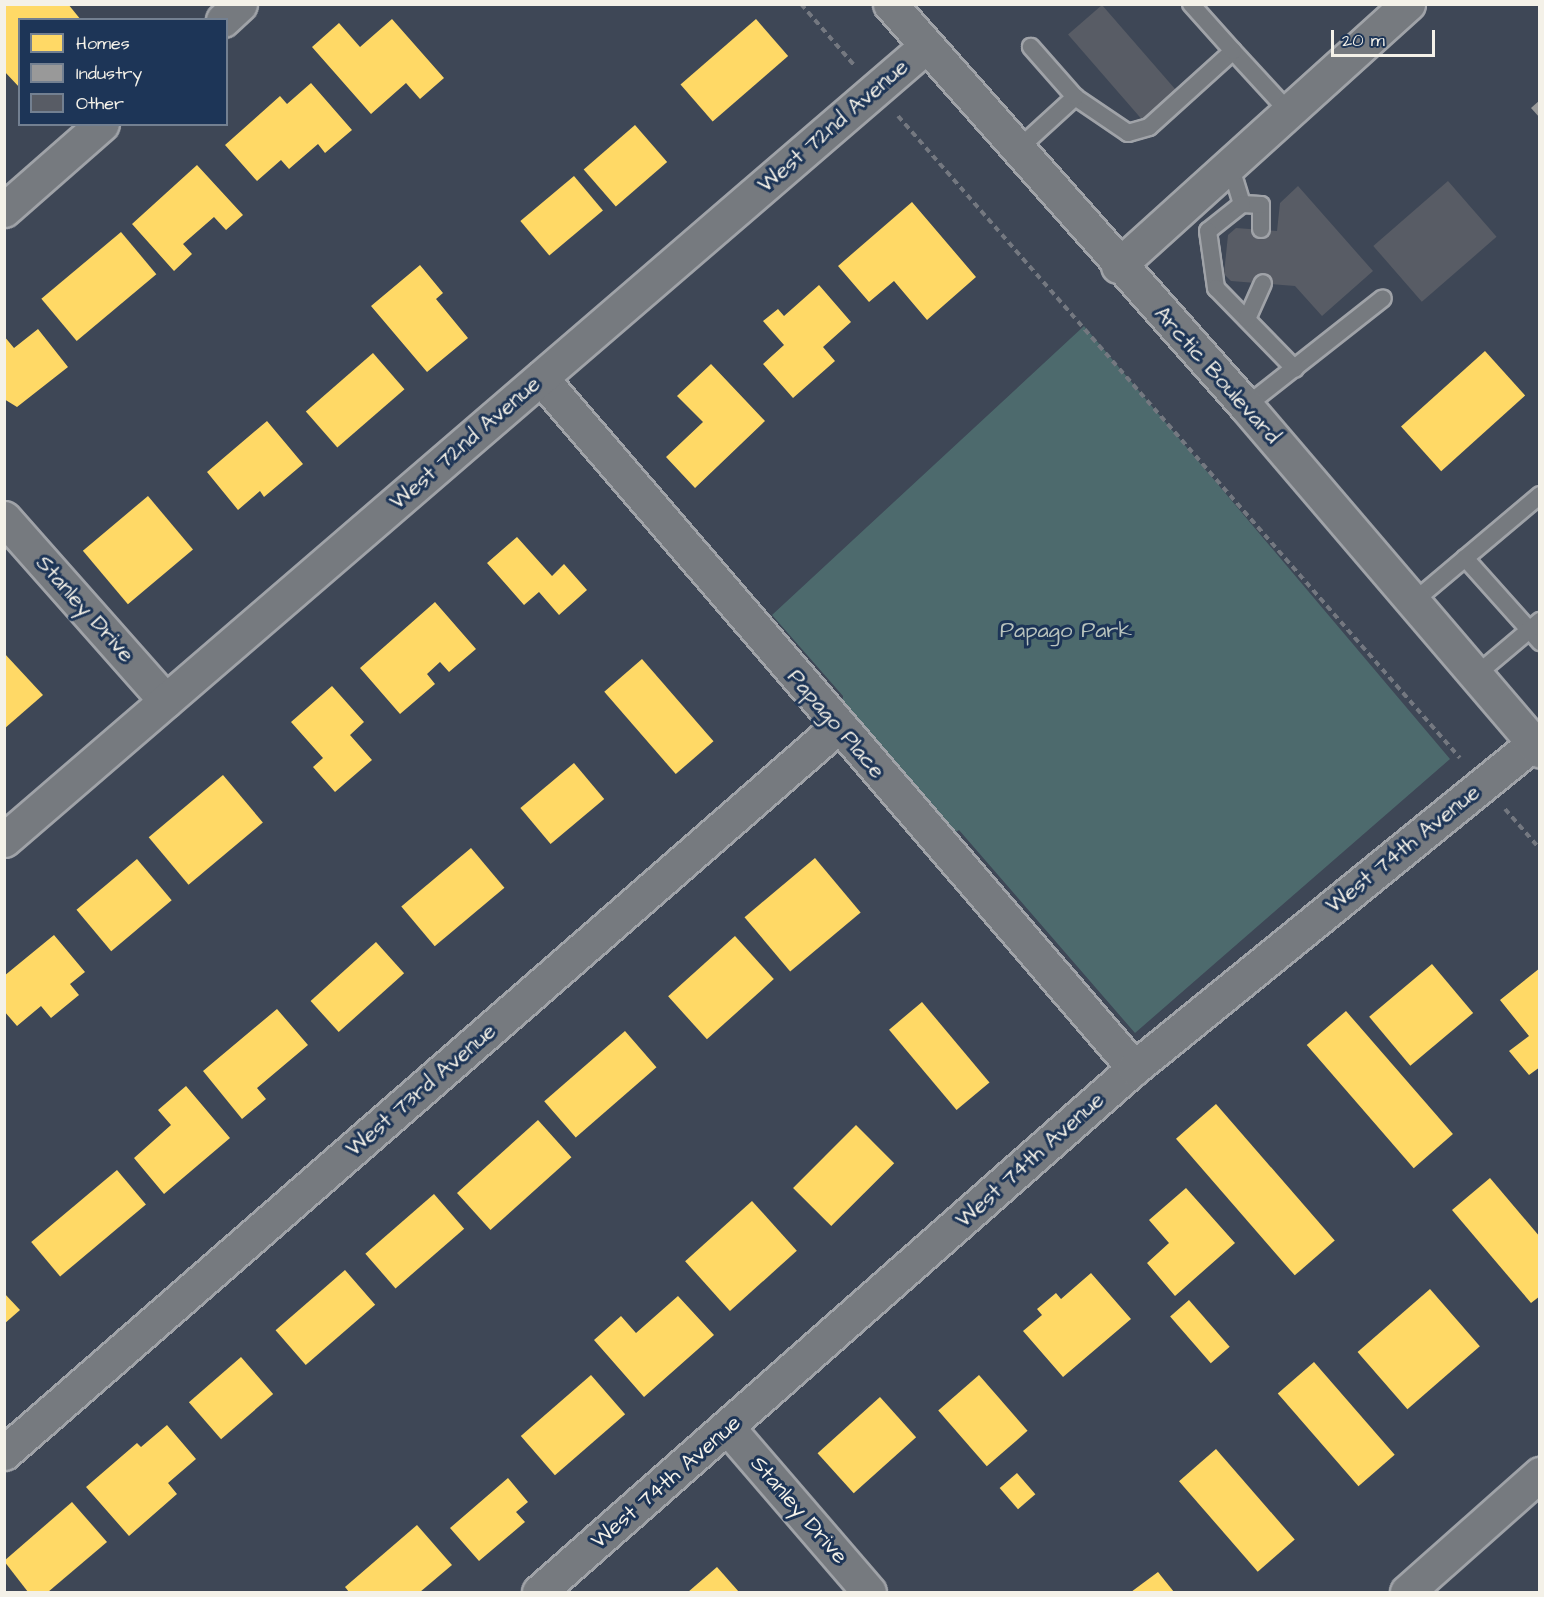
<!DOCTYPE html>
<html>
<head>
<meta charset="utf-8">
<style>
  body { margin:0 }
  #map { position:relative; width:1544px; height:1597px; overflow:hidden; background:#3e4756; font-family:"Architects Daughter",sans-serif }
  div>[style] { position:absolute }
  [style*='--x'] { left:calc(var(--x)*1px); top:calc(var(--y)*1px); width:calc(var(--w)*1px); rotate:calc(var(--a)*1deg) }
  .green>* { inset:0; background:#4d6a6d }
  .homes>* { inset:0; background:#ffd966; transform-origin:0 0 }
  .industry>* { inset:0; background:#999 }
  .building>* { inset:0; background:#585c65; transform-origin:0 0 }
  .path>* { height:4px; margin-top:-2px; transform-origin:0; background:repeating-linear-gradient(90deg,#747880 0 6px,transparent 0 10.5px) }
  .roads { filter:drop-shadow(2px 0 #a0a3a8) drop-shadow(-2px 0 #a0a3a8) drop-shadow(0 2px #a0a3a8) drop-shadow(0 -2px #a0a3a8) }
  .lane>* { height:16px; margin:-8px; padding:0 8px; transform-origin:8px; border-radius:8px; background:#767a7f }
  .street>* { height:33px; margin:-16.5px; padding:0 16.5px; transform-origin:16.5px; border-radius:16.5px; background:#767a7f }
  .secondary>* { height:33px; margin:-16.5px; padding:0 16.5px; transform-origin:16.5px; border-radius:16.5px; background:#767a7f }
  span { translate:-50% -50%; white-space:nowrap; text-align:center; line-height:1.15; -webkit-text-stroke:6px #1d3557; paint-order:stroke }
  .street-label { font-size:22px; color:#f4f1e8 }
  .park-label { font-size:22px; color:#bac4be }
  .frame { position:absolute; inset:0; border:6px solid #f4f1e8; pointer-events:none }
  .legend { position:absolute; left:18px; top:18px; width:210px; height:108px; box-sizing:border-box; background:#1d3557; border:2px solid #738091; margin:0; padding:8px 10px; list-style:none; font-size:18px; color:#f4f1e8 }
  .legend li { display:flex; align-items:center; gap:12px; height:30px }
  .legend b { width:30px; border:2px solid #738091 }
  .scale { position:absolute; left:1331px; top:30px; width:104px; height:27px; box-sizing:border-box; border:3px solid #f4f1e8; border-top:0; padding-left:8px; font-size:18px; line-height:21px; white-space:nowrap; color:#f4f1e8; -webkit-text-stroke:4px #1d3557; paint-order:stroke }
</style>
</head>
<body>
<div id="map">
  <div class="green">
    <i style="clip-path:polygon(1084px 326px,1450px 759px,1135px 1033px,959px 830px,954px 833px,842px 706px,843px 696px,772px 615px)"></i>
  </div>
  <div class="homes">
    <i style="clip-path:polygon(4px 4px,68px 4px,81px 20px,20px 20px,20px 88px,4px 71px)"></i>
    <i style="clip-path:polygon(392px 19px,444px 78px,420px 99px,406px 83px,371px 114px,312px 47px,339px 23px,360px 47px)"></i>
    <i style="left:756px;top:19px;width:49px;height:100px;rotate:49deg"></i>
    <i style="clip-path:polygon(311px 83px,352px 130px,325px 153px,318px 144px,289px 169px,281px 160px,257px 181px,225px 145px,280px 96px,287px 104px)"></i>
    <i style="left:635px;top:125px;width:49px;height:68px;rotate:49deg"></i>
    <i style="clip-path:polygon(197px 165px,243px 215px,226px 230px,214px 217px,183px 244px,192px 254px,174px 271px,132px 224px)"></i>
    <i style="left:574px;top:176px;width:45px;height:70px;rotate:50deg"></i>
    <i style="clip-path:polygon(912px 202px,976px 277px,927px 320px,894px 281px,869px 302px,838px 266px)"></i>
    <i style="left:121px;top:232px;width:55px;height:104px;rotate:50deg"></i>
    <i style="clip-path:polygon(420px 265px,443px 293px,436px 299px,468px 338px,427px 372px,371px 306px)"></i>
    <i style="clip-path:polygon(819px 285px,851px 322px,823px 347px,835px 361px,793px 398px,763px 364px,784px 345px,763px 321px,778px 309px,784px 316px)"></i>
    <i style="clip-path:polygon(38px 329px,68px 367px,17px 407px,4px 399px,4px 336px,14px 348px)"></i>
    <i style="left:1485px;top:351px;width:60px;height:113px;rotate:48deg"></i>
    <i style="left:373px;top:353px;width:48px;height:89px;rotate:49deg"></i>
    <i style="clip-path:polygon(711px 364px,765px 421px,695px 488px,666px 457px,703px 422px,677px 396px)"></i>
    <i style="clip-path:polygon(267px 421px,303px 464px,264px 497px,260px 491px,238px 510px,207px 472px)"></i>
    <i style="left:148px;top:496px;width:70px;height:85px;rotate:50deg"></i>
    <i style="clip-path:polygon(517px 537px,552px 576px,564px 564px,587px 590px,559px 615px,539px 592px,524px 605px,487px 563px)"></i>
    <i style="clip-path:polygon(435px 602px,476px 649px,449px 672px,440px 662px,427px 674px,435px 684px,400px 714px,360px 668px)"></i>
    <i style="clip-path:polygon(4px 653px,43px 695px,4px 729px)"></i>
    <i style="left:642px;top:659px;width:109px;height:50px;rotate:49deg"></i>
    <i style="clip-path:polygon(332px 686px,364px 722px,350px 735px,372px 760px,335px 792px,313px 767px,323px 758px,291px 722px)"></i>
    <i style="left:574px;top:763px;width:47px;height:70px;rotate:50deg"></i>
    <i style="left:223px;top:775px;width:62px;height:97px;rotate:50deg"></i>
    <i style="left:471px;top:848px;width:52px;height:91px;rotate:50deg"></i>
    <i style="left:815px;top:858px;width:71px;height:92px;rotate:50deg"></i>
    <i style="left:137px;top:859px;width:54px;height:79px;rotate:50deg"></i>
    <i style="clip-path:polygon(54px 935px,85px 972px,70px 984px,79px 995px,51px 1018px,41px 1006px,17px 1026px,4px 1011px,4px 976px)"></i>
    <i style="left:735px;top:936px;width:58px;height:90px;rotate:48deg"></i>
    <i style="left:376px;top:942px;width:42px;height:88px;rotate:48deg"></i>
    <i style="left:1432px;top:964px;width:64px;height:82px;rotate:50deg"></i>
    <i style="clip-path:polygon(1540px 968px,1540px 1067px,1529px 1075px,1509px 1051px,1529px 1036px,1500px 1000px)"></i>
    <i style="left:922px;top:1002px;width:105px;height:43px;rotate:50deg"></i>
    <i style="clip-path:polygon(277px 1009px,308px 1045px,257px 1088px,266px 1099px,242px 1119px,203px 1071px)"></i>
    <i style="left:1346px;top:1011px;width:163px;height:52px;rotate:49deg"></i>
    <i style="left:625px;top:1031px;width:48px;height:107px;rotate:49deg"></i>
    <i style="clip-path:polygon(186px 1086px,230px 1138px,164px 1194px,134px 1158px,171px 1125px,158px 1110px)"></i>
    <i style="left:1216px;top:1104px;width:181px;height:53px;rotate:49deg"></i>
    <i style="left:538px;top:1120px;width:50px;height:109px;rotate:48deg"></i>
    <i style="left:856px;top:1125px;width:54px;height:89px;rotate:45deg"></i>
    <i style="left:117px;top:1170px;width:45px;height:112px;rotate:50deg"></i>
    <i style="clip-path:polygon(1490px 1178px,1540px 1237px,1540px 1296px,1531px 1303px,1452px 1210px)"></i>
    <i style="clip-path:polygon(1186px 1188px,1235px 1243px,1175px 1296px,1147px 1263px,1169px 1243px,1149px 1220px)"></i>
    <i style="left:434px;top:1194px;width:46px;height:91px;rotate:49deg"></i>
    <i style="left:752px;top:1201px;width:67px;height:90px;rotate:48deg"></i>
    <i style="left:345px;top:1270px;width:46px;height:92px;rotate:49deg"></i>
    <i style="clip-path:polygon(1091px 1273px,1131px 1319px,1063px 1377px,1023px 1331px,1042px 1315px,1037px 1309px,1056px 1293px,1061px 1299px)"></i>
    <i style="left:1430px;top:1289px;width:76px;height:96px;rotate:49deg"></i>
    <i style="clip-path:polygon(4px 1293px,20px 1310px,4px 1324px)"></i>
    <i style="clip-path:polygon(678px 1296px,714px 1335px,644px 1397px,594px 1340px,621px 1316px,636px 1333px)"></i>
    <i style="left:1189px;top:1300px;width:62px;height:25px;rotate:49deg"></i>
    <i style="left:241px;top:1357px;width:49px;height:69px;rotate:49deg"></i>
    <i style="left:1314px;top:1362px;width:123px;height:48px;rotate:49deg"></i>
    <i style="left:591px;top:1375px;width:52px;height:93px;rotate:49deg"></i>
    <i style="left:979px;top:1375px;width:74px;height:54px;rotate:49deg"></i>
    <i style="left:880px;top:1397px;width:54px;height:84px;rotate:48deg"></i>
    <i style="clip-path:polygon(167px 1425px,196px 1459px,168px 1483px,177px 1494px,129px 1536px,86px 1487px,137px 1443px,141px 1447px)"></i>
    <i style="left:1216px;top:1449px;width:120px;height:49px;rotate:49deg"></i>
    <i style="left:1017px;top:1473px;width:28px;height:23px;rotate:49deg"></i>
    <i style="clip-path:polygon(508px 1478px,528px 1502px,516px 1512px,525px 1522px,479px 1561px,450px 1528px)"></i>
    <i style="clip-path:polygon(72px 1502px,107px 1542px,48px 1592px,28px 1592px,4px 1561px)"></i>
    <i style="clip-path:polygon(417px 1525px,452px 1565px,420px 1592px,349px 1592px,345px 1587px)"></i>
    <i style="clip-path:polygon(717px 1567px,739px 1592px,688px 1592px)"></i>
    <i style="clip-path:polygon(1158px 1572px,1174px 1592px,1131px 1592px)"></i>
  </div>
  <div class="industry">
    <i style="clip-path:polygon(1540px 100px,1540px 118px,1531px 108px)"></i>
  </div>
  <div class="building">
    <i style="left:1102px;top:5px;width:113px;height:45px;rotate:49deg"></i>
    <i style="left:1448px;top:181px;width:74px;height:99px;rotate:49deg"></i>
    <i style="clip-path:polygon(1298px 186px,1373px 271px,1322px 316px,1295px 286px,1231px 281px,1224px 274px,1228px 235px,1236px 228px,1277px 231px,1280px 203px)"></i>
  </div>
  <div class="path">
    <i style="--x:801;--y:4;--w:81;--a:49"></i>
    <i style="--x:898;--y:116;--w:853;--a:48.8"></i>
    <i style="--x:1505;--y:809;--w:53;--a:48.8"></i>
  </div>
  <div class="roads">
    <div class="lane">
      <i style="--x:1233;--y:51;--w:83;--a:47.4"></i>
      <i style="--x:1075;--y:97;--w:64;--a:34.2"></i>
      <i style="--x:1128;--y:133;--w:22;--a:-16"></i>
      <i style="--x:1149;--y:127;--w:113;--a:-42.1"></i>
      <i style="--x:1233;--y:51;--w:63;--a:-131.8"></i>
      <i style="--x:1017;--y:150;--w:79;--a:-42.4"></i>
      <i style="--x:1075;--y:97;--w:67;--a:-131.3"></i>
      <i style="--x:1231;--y:168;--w:38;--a:73"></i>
      <i style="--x:1261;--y:229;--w:24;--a:-90"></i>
      <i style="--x:1261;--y:205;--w:19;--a:-177"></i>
      <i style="--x:1242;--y:204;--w:43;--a:141.5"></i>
      <i style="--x:1208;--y:231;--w:58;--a:82"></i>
      <i style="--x:1216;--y:288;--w:113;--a:45.7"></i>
      <i style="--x:1247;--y:319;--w:39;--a:-66"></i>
      <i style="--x:1246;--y:406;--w:174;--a:-38.2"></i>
      <i style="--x:1465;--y:558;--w:113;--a:48.2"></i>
      <i style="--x:1413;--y:602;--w:166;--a:-40.1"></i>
      <i style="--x:1476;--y:675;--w:84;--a:-40.2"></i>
    </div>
    <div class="street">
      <i style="--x:223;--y:20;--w:23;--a:-43"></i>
      <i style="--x:4;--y:210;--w:130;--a:-41.3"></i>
      <i style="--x:1118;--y:266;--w:391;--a:-42.1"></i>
      <i style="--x:541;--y:378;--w:910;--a:49.32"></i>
      <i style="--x:4;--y:518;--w:244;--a:48.5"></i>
      <i style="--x:4;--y:840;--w:1217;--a:-40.73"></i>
      <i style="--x:728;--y:1428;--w:216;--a:49.3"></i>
      <i style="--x:4;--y:1453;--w:1105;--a:-41.07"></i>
      <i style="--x:539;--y:1592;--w:793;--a:-41.37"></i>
      <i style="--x:1134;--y:1068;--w:515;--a:-39.09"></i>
      <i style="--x:1407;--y:1592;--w:178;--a:-41.6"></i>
    </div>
    <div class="secondary">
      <i style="--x:890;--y:4;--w:537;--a:48.47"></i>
      <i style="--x:1246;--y:406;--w:453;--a:49.5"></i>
    </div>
  </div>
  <div class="street-label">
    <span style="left:833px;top:126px;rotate:-41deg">West 72nd Avenue</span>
    <span style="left:1217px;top:375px;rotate:48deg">Arctic Boulevard</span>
    <span style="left:465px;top:443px;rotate:-41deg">West 72nd Avenue</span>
    <span style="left:85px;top:609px;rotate:48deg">Stanley Drive</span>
    <span style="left:836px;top:724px;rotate:49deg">Papago Place</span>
    <span style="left:1403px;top:849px;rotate:-39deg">West 74th Avenue</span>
    <span style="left:421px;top:1090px;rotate:-41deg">West 73rd Avenue</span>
    <span style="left:1030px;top:1160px;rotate:-42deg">West 74th Avenue</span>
    <span style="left:666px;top:1482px;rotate:-41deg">West 74th Avenue</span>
    <span style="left:799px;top:1510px;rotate:49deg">Stanley Drive</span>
  </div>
  <div class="park-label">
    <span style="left:1066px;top:631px">Papago Park</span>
  </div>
  <div class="frame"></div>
  <ul class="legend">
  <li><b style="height:16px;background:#ffd966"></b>Homes</li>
  <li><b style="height:16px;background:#999"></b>Industry</li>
  <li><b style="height:16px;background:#585c65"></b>Other</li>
  </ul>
  <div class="scale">20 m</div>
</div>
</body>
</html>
